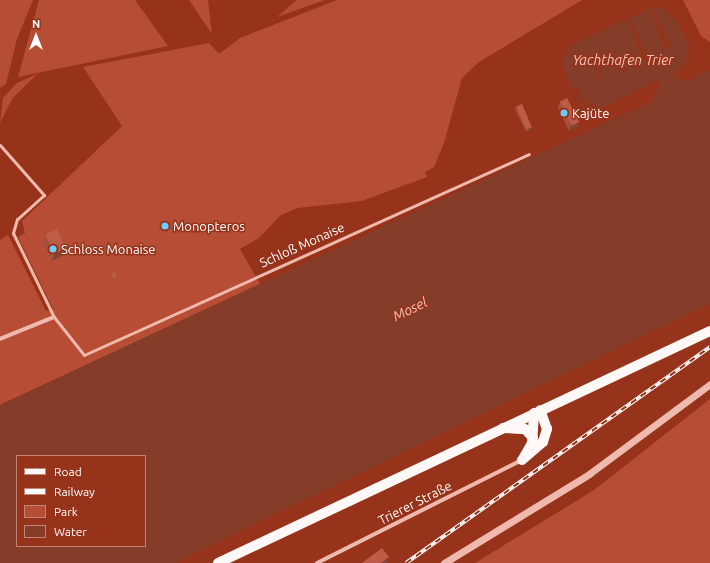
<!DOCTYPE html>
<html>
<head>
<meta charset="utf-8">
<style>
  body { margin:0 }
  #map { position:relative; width:710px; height:563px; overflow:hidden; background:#96331a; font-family:Ubuntu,sans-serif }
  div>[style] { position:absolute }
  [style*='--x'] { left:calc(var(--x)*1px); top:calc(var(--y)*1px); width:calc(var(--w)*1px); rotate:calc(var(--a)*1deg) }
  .green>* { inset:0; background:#b74d35 }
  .water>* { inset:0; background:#853c29 }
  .pier>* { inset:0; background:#96331a }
  .service>* { height:3px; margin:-1.5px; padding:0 1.5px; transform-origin:1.5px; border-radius:1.5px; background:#f0b9ad }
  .minor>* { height:4px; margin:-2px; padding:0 2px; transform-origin:2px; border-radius:2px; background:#f0b9ad }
  .tertiary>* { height:7px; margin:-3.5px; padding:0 3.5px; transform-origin:3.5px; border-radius:3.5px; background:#f0b9ad }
  .primary>* { height:10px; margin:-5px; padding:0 5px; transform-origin:5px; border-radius:5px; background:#fff8f6 }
  .rail>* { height:3.5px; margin-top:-1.75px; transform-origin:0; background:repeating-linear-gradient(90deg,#96331a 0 6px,#fff 0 12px); box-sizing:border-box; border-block:1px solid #fff }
  .wall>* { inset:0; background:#a3503d }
  .shaded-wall>* { inset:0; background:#854132 }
  .building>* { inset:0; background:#be5d47; transform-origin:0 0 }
  .dots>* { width:11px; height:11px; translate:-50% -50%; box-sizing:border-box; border:2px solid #96331a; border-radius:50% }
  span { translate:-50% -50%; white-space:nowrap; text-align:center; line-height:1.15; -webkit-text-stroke:3px #96331a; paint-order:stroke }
  .poi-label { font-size:13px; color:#fff }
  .left { translate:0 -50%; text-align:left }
  .street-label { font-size:13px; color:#fff }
  .water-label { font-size:14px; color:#f7c4b9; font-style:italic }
  .legend { position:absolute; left:16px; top:455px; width:130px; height:92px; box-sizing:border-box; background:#96331a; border:1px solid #c08576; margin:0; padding:5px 7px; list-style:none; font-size:12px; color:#fff }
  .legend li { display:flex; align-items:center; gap:8px; height:20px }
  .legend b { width:20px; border:1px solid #c08576 }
  .north { position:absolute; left:16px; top:16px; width:40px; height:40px; -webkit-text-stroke:3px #96331a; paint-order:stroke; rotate:0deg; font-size:11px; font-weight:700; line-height:16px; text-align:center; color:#fff }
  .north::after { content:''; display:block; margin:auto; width:14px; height:18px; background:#fff; clip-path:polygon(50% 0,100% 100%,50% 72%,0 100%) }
</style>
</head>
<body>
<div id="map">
  <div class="green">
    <i style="clip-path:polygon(0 0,33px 0,17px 39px,6px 84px,0 88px)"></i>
    <i style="clip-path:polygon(39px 0,135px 0,168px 46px,18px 77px)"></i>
    <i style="clip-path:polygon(189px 0,208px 0,212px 34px)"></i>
    <i style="clip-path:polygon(297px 0,325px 0,277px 17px)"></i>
    <i style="clip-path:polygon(337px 0,582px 0,479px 62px,462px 78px,444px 143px,434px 167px,425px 172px,427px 177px,362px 201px,298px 208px,281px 215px,259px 238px,240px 249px,260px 284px,0 405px,0 240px,8px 235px,46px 311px,53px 309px,18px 237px,25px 233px,22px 221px,122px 126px,83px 67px,209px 43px,219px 54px,240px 38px)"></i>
    <i style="clip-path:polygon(683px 0,710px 0,710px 42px,701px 36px)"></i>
    <i style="clip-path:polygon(37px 74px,12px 99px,0 123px,3px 98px,17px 83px)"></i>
    <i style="clip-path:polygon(710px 399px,710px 563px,475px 563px,594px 490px)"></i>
  </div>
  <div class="water">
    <i style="clip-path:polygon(evenodd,663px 8px,677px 21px,689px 45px,687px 60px,680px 71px,675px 70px,674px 75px,687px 82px,710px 69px,710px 304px,175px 563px,0 563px,0 405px,651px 102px,660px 86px,658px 81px,602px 108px,588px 109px,575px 96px,582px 93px,579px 87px,572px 90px,562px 63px,569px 46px,649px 9px,663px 8px,17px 456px,145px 456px,145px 546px,17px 546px,17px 456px)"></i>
  </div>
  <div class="pier">
    <i style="clip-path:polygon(651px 11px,653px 11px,671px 47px,665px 50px)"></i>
    <i style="clip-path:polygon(630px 20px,649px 59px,644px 61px,628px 21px)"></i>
    <i style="clip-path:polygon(605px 30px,626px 70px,629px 71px,622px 74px,624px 71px)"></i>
    <i style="clip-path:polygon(585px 41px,601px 74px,605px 75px,597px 79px,599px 75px)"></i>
    <i style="clip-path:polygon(652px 81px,596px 108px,589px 106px,578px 95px,598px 107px)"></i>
  </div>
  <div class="service">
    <i style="--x:0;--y:145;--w:67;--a:48.7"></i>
    <i style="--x:44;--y:195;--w:36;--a:138"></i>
    <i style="--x:17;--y:219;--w:15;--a:106"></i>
    <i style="--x:13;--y:233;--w:93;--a:64"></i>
    <i style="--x:54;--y:317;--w:48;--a:51.7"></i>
    <i style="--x:84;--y:355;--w:488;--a:-24.3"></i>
  </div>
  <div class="minor">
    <i style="--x:0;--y:339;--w:58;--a:-22.2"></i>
    <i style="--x:317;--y:563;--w:229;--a:-26.7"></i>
  </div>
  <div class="tertiary">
    <i style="--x:444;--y:563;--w:170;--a:-31.5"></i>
    <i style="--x:589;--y:474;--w:151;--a:-36.6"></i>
  </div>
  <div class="primary">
    <i style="--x:503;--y:428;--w:22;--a:3"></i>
    <i style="--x:525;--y:429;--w:12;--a:48"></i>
    <i style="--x:524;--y:457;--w:16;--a:-60"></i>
    <i style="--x:532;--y:443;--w:30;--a:-86"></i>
    <i style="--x:522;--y:460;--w:28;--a:-41"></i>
    <i style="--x:543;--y:442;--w:14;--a:-73"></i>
    <i style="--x:547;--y:429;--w:20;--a:-110"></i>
    <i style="--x:218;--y:563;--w:544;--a:-25.25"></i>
  </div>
  <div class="rail">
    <i style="--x:406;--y:563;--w:373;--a:-35.4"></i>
  </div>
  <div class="wall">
    <i style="clip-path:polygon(560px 101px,579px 122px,577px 128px,569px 131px,558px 108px)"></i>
    <i style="clip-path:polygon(516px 106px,532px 127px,531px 130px,526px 132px,515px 109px)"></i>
    <i style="clip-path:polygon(163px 224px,168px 227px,165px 230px,162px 227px)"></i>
    <i style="clip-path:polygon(46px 235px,66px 248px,63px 255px,52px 261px,43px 242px)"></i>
    <i style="clip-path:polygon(111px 276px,117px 277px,114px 281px,110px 279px)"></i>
  </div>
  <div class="shaded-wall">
    <i style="clip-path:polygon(579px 122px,577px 128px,569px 131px,571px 125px)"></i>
    <i style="clip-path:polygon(532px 127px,531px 130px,526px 132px,527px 130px)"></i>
    <i style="clip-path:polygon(66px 248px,63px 255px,52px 261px,55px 253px)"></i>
    <i style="clip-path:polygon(389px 557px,387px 563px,381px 563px)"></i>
  </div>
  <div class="building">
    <i style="left:567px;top:98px;width:27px;height:8px;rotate:63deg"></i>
    <i style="left:522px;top:104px;width:25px;height:6px;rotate:67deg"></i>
    <i style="left:166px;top:221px;width:4px;height:4px;rotate:45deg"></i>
    <i style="left:57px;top:229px;width:21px;height:13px;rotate:65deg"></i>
    <i style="clip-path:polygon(113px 272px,117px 275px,115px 279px,111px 276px)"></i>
    <i style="clip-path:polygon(382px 548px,389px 557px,381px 563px,362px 563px)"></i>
  </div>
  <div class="dots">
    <i style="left:564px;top:113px;background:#6cccff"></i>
    <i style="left:165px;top:226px;background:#6cccff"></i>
    <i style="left:53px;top:249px;background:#6cccff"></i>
  </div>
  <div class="poi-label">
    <span class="left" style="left:572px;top:113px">Kajüte</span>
    <span class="left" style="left:173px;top:226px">Monopteros</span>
    <span class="left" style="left:61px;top:249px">Schloss Monaise</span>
  </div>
  <div class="street-label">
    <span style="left:302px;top:245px;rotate:-24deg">Schloß Monaise</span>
    <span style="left:415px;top:503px;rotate:-27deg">Trierer Straße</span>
  </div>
  <div class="water-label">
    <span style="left:623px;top:60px">Yachthafen Trier</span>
    <span style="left:410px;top:309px;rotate:-26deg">Mosel</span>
  </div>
  <ul class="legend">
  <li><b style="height:5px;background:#fff8f6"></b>Road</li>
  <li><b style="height:5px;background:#fff"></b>Railway</li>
  <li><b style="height:11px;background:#b74d35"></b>Park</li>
  <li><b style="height:11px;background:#853c29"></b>Water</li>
  </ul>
  <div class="north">N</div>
</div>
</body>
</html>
